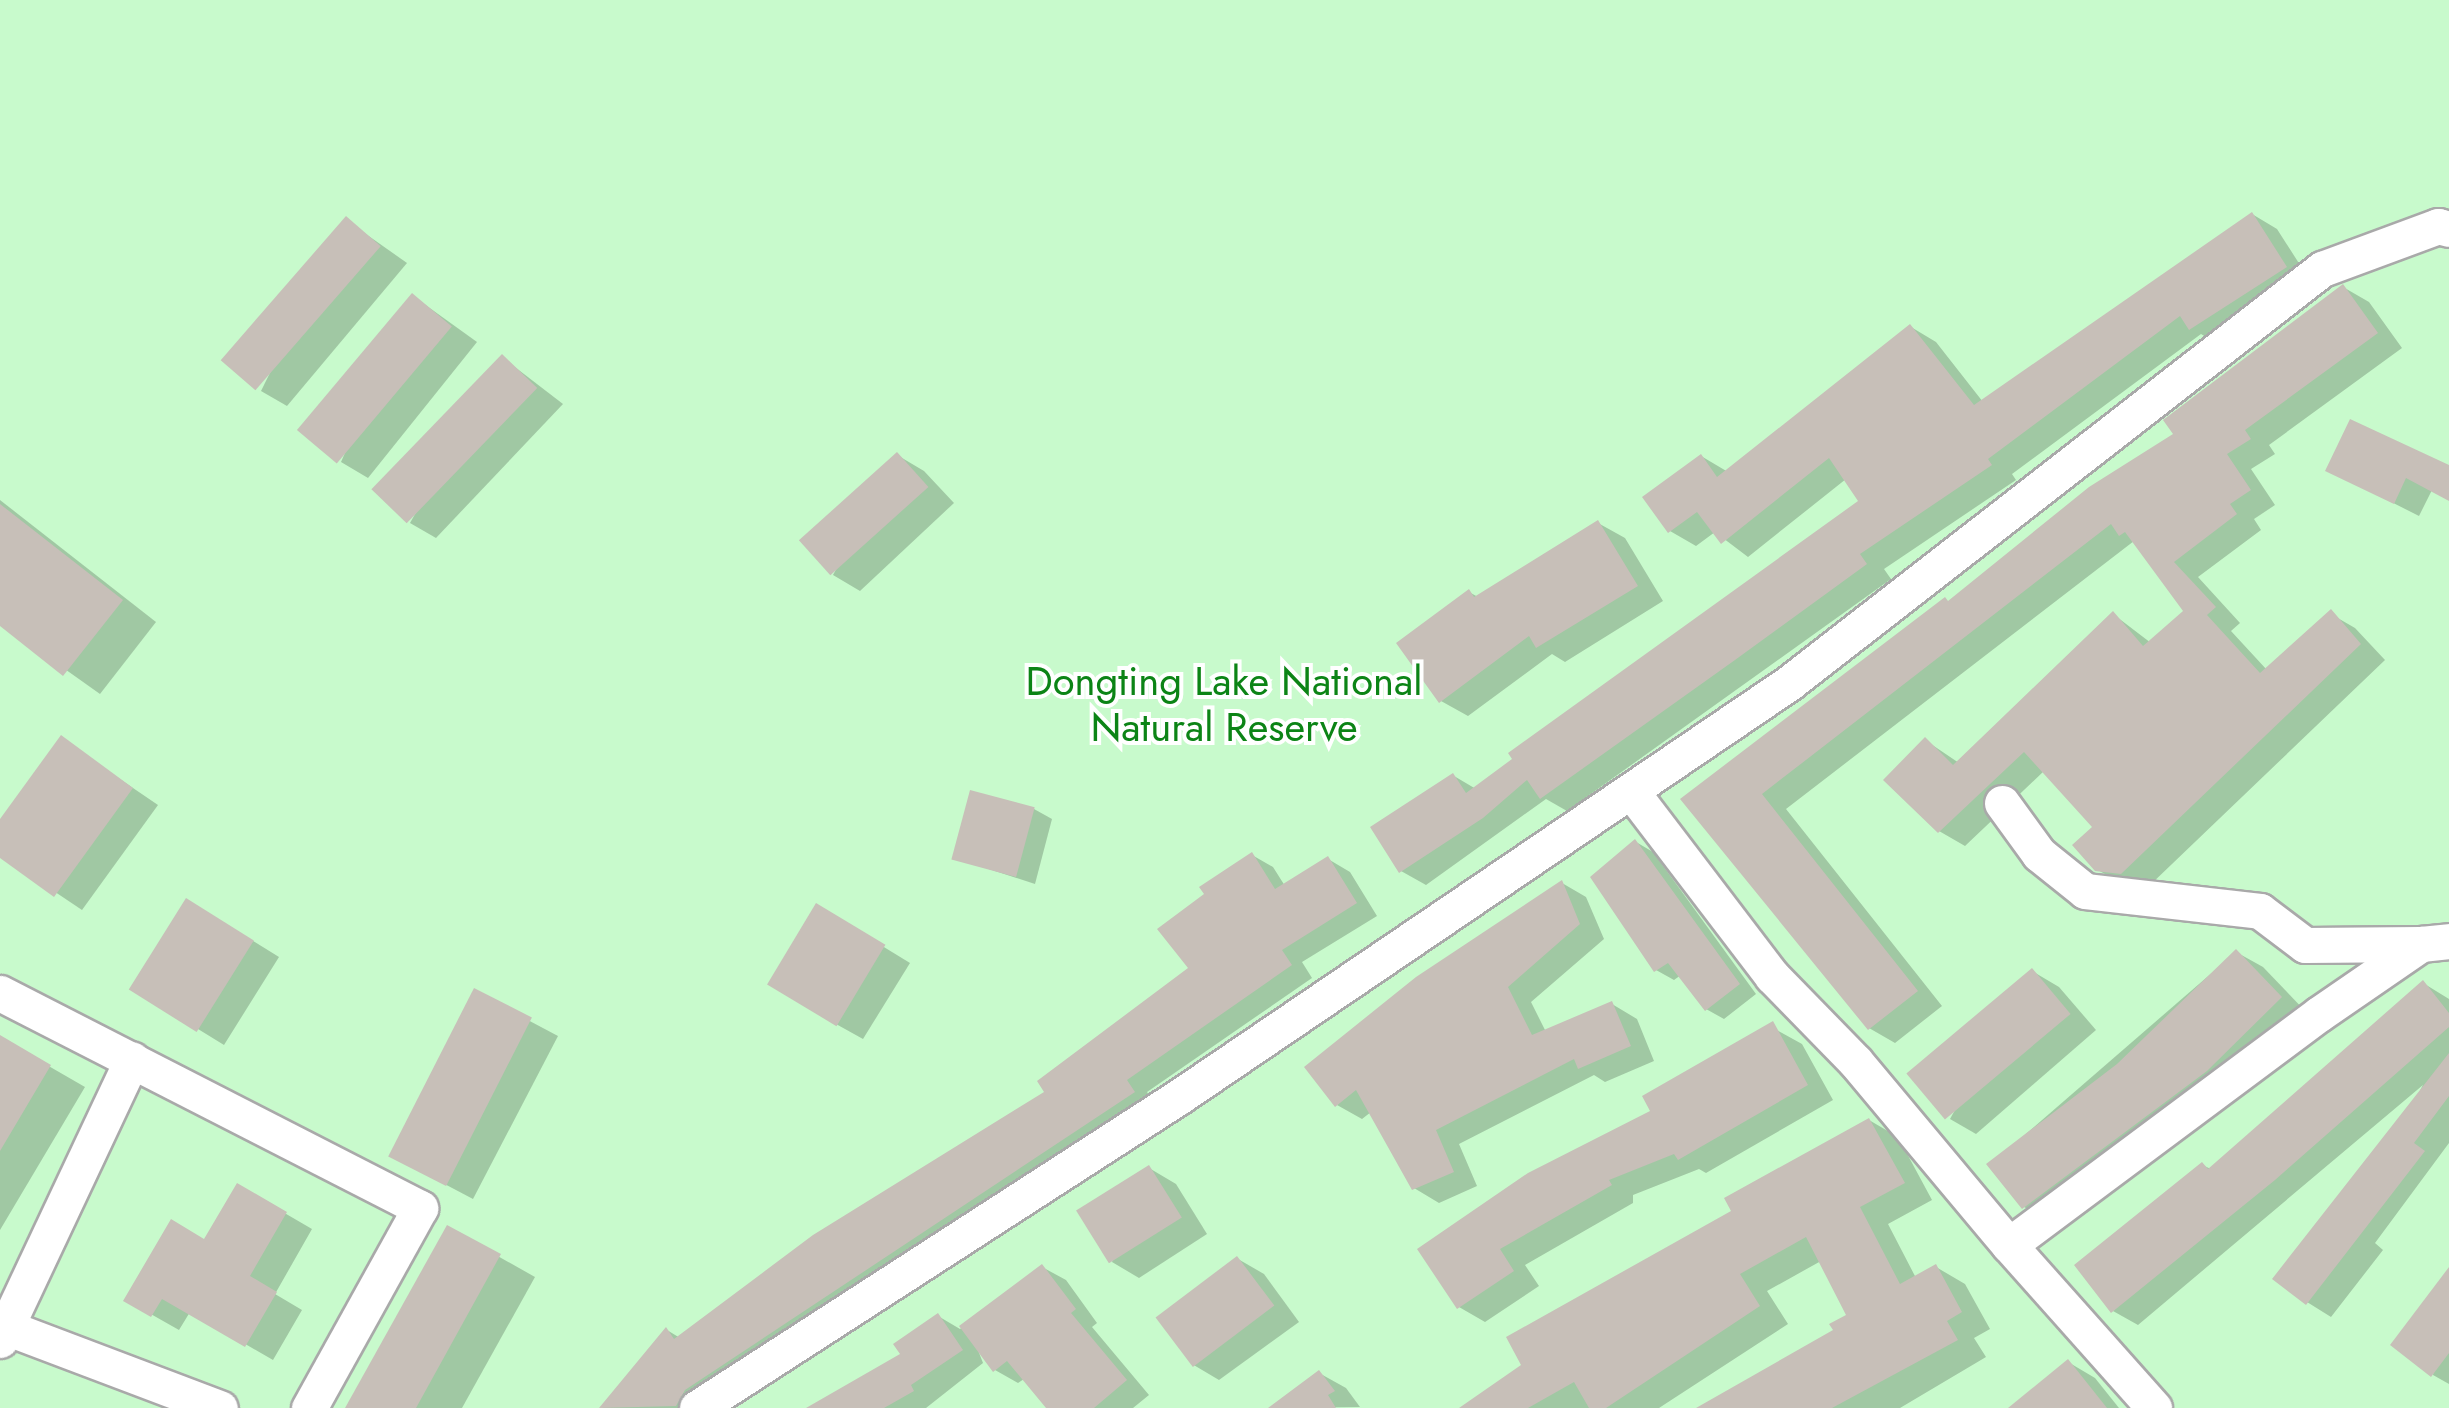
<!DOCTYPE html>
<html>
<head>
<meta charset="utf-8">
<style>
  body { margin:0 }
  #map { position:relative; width:2449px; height:1408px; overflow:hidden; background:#f2efe9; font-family:Jost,sans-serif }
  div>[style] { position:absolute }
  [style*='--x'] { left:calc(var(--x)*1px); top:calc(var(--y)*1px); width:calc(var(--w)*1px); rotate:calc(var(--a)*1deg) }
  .park>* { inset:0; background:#c8facc; transform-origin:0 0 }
  .shadow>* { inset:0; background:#0003 }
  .building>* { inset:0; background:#c7bfb8; transform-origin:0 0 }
  .roads { filter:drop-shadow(2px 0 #a9a9a9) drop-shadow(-2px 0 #a9a9a9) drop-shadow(0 2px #a9a9a9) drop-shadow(0 -2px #a9a9a9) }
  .minor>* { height:35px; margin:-17.5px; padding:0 17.5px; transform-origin:17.5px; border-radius:17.5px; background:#fff }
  span { translate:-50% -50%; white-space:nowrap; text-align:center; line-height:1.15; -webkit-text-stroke:8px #fff; paint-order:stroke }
  .park-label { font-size:40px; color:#0c8416 }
</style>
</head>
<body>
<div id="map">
  <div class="park">
    <i style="left:0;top:0;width:2449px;height:1408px"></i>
  </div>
  <div class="shadow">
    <i style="clip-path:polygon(2252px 214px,2277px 229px,2311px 282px,2216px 343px,2201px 334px,2012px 474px,2016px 480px,1884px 569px,1891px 579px,1567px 811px,1546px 799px,1426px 885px,1401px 871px,1454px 776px,1476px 789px,1861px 502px,1846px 479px,1748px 557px,1715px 532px,1696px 546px,1670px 531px,1645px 498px,1701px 456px,1728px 472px,1911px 327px,1936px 342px,1983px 402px)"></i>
    <i style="clip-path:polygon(346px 220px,407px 263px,287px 406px,261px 391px)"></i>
    <i style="clip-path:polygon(2343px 287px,2369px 302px,2402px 348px,2269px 445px,2275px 454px,2251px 469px,2275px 505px,2254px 519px,2261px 530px,2198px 577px,2240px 623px,2231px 631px,2267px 670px,2329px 613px,2355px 628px,2385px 660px,2148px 887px,2123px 884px,2096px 869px,2096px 827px,2044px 771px,1965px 846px,1939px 831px,1925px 740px,1959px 763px,2113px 614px,2151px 643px,2186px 611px,2134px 541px,1786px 809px,1942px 1006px,1895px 1043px,1869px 1028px,1684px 799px,2176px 435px)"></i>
    <i style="clip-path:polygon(413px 296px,477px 342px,368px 478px,341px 462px)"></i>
    <i style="clip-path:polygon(503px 358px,563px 404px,436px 538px,410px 523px)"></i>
    <i style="clip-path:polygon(897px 455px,924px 471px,954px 503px,860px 591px,833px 575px)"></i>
    <i style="clip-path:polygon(2449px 468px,2449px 499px,2432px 490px,2419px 516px,2328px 470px)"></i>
    <i style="clip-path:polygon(0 500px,156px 622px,100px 694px,0 623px)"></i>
    <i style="clip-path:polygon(1598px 523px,1625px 538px,1663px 601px,1565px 662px,1552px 654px,1468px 716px,1441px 701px,1469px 592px,1478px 597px)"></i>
    <i style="clip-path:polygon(61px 739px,158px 805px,82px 910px,0 855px,0 824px)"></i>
    <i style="clip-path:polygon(1034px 809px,1052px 819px,1035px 884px,955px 858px)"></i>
    <i style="clip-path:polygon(1636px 842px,1653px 852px,1756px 994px,1724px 1019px,1706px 1009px,1681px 975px,1674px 980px,1656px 970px)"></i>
    <i style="clip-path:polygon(1252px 855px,1273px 867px,1285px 886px,1328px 859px,1350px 872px,1377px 916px,1302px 962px,1312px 978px,1147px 1092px,1155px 1104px,703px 1408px,602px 1408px,667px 1330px,680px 1338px,1048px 1093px,1192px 968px)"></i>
    <i style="clip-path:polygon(1562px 883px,1586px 897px,1604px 939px,1531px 1002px,1546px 1032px,1612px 1004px,1637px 1019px,1654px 1061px,1605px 1082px,1594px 1075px,1459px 1144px,1477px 1186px,1439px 1203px,1414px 1188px,1371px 1112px,1362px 1119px,1337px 1105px)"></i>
    <i style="clip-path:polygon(214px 917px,279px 957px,224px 1045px,133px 989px)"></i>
    <i style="clip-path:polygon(843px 922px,910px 963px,863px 1039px,836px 1024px)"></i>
    <i style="clip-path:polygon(2236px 952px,2263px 967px,2308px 1014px,2051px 1222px,2024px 1207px,1990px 1165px)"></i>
    <i style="clip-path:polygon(2032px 971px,2059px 987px,2096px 1030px,1976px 1134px,1950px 1119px)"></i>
    <i style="clip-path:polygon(2423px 983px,2449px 999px,2449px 1143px,2375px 1243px,2383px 1250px,2331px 1317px,2307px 1302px,2423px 1085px,2138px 1325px,2113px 1311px,2202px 1165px,2211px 1169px)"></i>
    <i style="clip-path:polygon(475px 992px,558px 1036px,473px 1199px,418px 1170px)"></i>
    <i style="clip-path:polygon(1775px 1029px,1802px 1044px,1833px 1100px,1706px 1173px,1699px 1169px,1633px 1195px,1633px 1203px,1525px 1265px,1539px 1286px,1485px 1322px,1459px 1307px,1420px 1249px,1654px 1112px)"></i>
    <i style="clip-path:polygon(0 1038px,85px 1087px,0 1230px)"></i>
    <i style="clip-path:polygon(1869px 1120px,1898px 1137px,1932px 1200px,1888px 1224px,1916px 1278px,1936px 1267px,1965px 1284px,1990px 1329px,1974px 1338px,1986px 1357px,1900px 1408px,1701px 1408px,1836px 1331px,1849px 1316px,1821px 1261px,1767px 1291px,1788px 1324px,1659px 1408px,1463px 1408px)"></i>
    <i style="clip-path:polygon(1149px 1168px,1176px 1184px,1207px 1234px,1139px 1278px,1112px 1262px)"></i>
    <i style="clip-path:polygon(238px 1186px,312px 1229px,275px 1294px,302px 1310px,273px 1360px,190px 1312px,179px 1330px,126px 1300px,205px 1242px)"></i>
    <i style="clip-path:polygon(448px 1228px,535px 1277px,462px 1408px,348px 1408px)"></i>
    <i style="clip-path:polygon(1238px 1259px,1264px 1274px,1299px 1322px,1219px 1380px,1192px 1364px)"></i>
    <i style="clip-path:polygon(1042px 1267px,1066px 1280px,1097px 1323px,1092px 1327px,1149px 1395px,1133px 1408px,1049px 1408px,1024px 1379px,1018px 1383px,995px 1370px,976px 1345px,983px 1363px,926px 1408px,813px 1408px,904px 1355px,938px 1316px,960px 1329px)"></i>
    <i style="clip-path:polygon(2449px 1271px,2449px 1384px,2433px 1375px)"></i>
    <i style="clip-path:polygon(2068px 1362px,2095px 1378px,2119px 1408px,2012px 1408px)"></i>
    <i style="clip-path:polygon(1319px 1373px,1346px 1388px,1360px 1407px,1273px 1408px)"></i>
  </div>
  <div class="building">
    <i style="clip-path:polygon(2252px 212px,2287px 267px,2189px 330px,2180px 316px,1988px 459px,1992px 465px,1860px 554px,1867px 564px,1735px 660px,1540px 799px,1527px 780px,1483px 818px,1399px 873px,1370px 827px,1453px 773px,1466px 793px,1512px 759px,1508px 753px,1858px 501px,1829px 458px,1721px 544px,1697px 512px,1668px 533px,1642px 497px,1701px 454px,1717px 477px,1910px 324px,1974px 405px)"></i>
    <i style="left:346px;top:216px;width:46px;height:191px;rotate:41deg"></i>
    <i style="clip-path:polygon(2343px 284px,2378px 333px,2245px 430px,2251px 439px,2227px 454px,2251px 490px,2230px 504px,2237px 514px,2174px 562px,2216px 607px,2207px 615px,2260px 673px,2331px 609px,2361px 644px,2121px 874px,2095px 871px,2072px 845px,2092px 827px,2024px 752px,1938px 833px,1883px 780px,1925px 737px,1953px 765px,2113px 611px,2143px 646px,2183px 611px,2125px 532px,2119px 536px,2111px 524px,1762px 794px,1918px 991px,1868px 1030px,1680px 799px,1945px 597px,1948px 601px,2089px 487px,2173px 434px,2163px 420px)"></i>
    <i style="left:412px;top:293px;width:52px;height:179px;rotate:40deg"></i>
    <i style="left:502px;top:354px;width:49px;height:188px;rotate:44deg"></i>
    <i style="clip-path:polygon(2350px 419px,2449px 465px,2449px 501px,2406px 478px,2394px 504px,2325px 471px)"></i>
    <i style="left:897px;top:452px;width:47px;height:132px;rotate:48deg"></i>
    <i style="clip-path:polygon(0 504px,123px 600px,63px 676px,0 626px)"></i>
    <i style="clip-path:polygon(1598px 520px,1638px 586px,1536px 648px,1529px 636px,1439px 703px,1396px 643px,1469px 589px,1474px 597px)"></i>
    <i style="clip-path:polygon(61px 735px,133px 788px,54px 897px,0 858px,0 819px)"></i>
    <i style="left:970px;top:790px;width:67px;height:72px;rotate:15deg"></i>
    <i style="clip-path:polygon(1635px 839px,1740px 984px,1705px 1011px,1668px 963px,1654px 972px,1590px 877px)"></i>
    <i style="clip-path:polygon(1252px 852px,1275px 889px,1328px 856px,1357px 903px,1282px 950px,1292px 965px,1127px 1080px,1135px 1092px,685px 1390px,676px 1406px,599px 1408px,666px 1327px,674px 1339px,813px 1235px,1044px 1092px,1037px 1081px,1188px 968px,1157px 929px,1204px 894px,1199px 887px)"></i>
    <i style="clip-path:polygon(1562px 880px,1580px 924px,1508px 987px,1532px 1035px,1612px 1001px,1631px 1046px,1578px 1069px,1574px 1059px,1436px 1130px,1454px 1172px,1412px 1190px,1356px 1090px,1335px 1107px,1304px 1067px,1416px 977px)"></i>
    <i style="left:186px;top:898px;width:80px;height:108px;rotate:32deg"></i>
    <i style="left:816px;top:903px;width:81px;height:95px;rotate:31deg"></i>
    <i style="clip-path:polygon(2236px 949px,2282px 997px,2207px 1071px,2022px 1209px,1986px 1164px,2117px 1064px)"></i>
    <i style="left:2032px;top:968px;width:60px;height:164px;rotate:50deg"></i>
    <i style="clip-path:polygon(2423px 980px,2449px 1013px,2449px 1027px,2275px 1180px,2111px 1313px,2074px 1265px,2202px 1162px,2208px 1169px)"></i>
    <i style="left:474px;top:988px;width:65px;height:189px;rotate:27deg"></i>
    <i style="clip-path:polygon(1773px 1021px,1808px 1085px,1678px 1160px,1674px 1154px,1609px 1180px,1612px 1185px,1500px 1249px,1514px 1271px,1457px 1309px,1417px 1249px,1528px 1173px,1650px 1111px,1642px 1096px)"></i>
    <i style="clip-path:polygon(0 1035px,51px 1065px,0 1151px)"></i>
    <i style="clip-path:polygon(2449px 1053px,2449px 1096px,2414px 1143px,2425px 1151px,2306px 1305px,2272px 1279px)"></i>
    <i style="clip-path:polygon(1869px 1118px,1905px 1183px,1860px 1207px,1900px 1284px,1936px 1264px,1962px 1312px,1947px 1321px,1958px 1340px,1832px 1408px,1696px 1408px,1833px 1330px,1829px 1324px,1846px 1315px,1806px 1237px,1740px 1274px,1760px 1306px,1606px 1408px,1589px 1408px,1574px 1382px,1528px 1408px,1459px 1408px,1521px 1365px,1506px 1337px,1731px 1211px,1724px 1198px)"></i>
    <i style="left:1149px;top:1165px;width:62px;height:86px;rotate:58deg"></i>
    <i style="clip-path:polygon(237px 1183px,287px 1212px,250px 1276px,277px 1292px,245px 1347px,162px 1299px,151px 1317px,123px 1301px,171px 1219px,204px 1239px)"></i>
    <i style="clip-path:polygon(447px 1225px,501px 1254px,416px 1408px,345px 1408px)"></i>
    <i style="left:1237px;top:1256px;width:62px;height:102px;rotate:53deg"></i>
    <i style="clip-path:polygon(1042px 1264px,1076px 1309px,1071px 1313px,1127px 1380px,1094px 1408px,1046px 1408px,1007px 1361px,993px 1372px,959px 1326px)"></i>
    <i style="clip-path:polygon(2449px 1267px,2449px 1353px,2431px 1377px,2390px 1345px)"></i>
    <i style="clip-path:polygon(938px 1313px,963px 1350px,911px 1385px,914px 1391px,884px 1408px,806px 1408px,900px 1354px,893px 1344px)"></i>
    <i style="clip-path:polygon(2068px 1359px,2107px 1408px,2008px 1408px)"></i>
    <i style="clip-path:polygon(1319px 1370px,1335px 1391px,1328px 1395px,1336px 1408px,1268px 1408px)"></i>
  </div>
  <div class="roads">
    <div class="minor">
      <i style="--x:1631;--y:791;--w:233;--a:52.7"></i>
      <i style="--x:1772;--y:976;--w:119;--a:45.7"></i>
      <i style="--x:1855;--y:1061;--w:240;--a:50.1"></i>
      <i style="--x:2009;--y:1245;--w:387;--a:-36.7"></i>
      <i style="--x:2319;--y:1014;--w:124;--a:-34.5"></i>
      <i style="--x:2421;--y:944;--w:28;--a:-6"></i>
      <i style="--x:2002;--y:803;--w:63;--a:54"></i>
      <i style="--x:2039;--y:854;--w:59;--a:38.8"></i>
      <i style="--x:2085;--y:891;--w:176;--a:6.5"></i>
      <i style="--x:2260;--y:911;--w:56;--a:37.1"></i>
      <i style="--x:2305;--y:945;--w:116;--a:-0.5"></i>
      <i style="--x:0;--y:993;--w:472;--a:27.1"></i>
      <i style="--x:420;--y:1208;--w:229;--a:119"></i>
      <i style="--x:2009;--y:1245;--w:218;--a:48.3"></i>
      <i style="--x:0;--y:1325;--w:235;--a:20.7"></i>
      <i style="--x:0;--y:1340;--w:310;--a:-64.8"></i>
      <i style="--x:697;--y:1408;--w:575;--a:-32.86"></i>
      <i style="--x:1180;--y:1096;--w:736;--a:-34.14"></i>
      <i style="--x:1789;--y:683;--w:675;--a:-37.84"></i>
      <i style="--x:2322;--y:269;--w:124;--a:-20.3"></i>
      <i style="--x:2438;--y:226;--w:11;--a:15"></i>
    </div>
  </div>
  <div class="park-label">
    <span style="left:1224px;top:704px">Dongting Lake National<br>Natural Reserve</span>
  </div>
</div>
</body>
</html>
